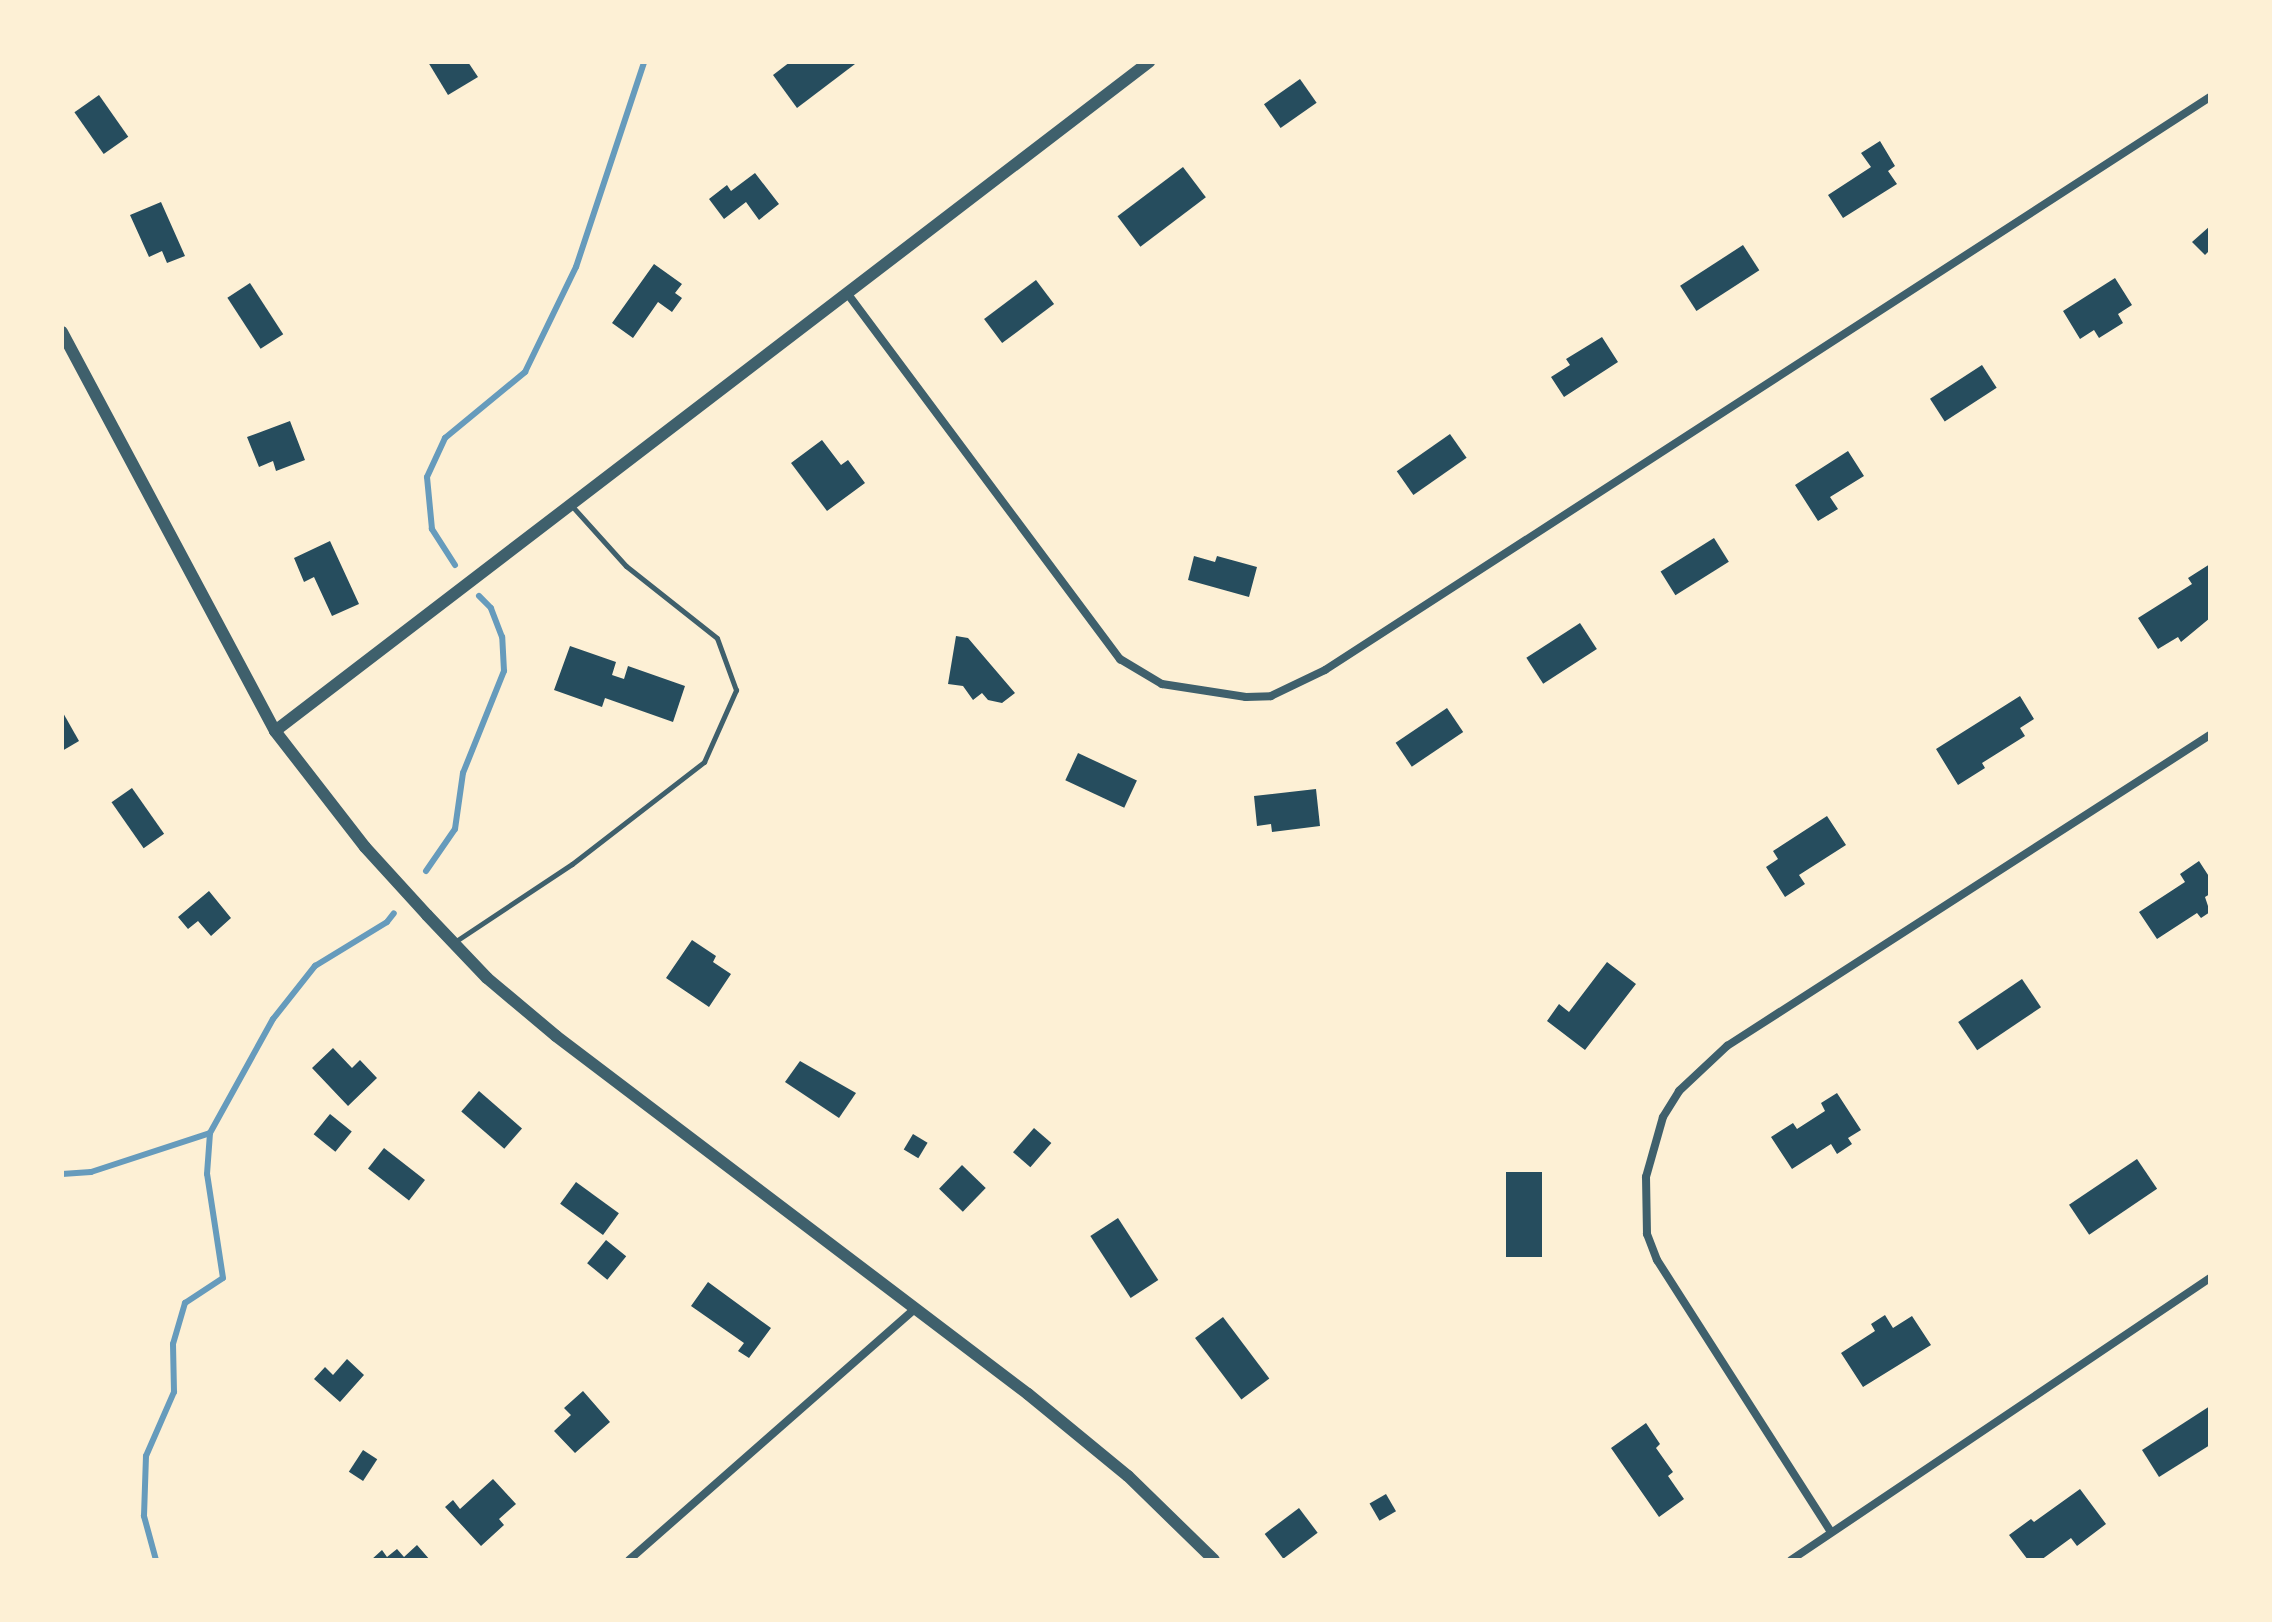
<!DOCTYPE html>
<html>
<head>
<meta charset="utf-8">
<style>
  body { margin:0 }
  #map { position:relative; width:2272px; height:1622px; overflow:hidden; background:#fdf0d5; font-family:Cabin,sans-serif }
  div>[style] { position:absolute }
  [style*='--x'] { left:calc(var(--x)*1px); top:calc(var(--y)*1px); width:calc(var(--w)*1px); rotate:calc(var(--a)*1deg) }
  .stream>* { height:6px; margin:-3px; padding:0 3px; transform-origin:3px; border-radius:3px; background:#669bbc }
  .building>* { inset:0; background:#264d5e; transform-origin:0 0 }
  .service>* { height:5px; margin:-2.5px; padding:0 2.5px; transform-origin:2.5px; border-radius:2.5px; background:#3f606c }
  .minor>* { height:8px; margin:-4px; padding:0 4px; transform-origin:4px; border-radius:4px; background:#3f606c }
  .tertiary>* { height:12px; margin:-6px; padding:0 6px; transform-origin:6px; border-radius:6px; background:#3f606c }
  span { translate:-50% -50%; white-space:nowrap; text-align:center; line-height:1.15; -webkit-text-stroke:7px #fdf0d5; paint-order:stroke }
  .frame { position:absolute; inset:0; border:64px solid #fdf0d5; pointer-events:none }
</style>
</head>
<body>
<div id="map">
  <div class="stream">
    <i style="--x:455;--y:565;--w:43;--a:-122.6"></i>
    <i style="--x:432;--y:529;--w:52;--a:-95.5"></i>
    <i style="--x:427;--y:477;--w:43;--a:-65.2"></i>
    <i style="--x:445;--y:438;--w:104;--a:-39.5"></i>
    <i style="--x:525;--y:372;--w:117;--a:-64.1"></i>
    <i style="--x:576;--y:267;--w:216;--a:-71.6"></i>
    <i style="--x:426;--y:871;--w:51;--a:-55.4"></i>
    <i style="--x:455;--y:829;--w:57;--a:-81.9"></i>
    <i style="--x:463;--y:773;--w:110;--a:-68.1"></i>
    <i style="--x:504;--y:671;--w:34;--a:-93"></i>
    <i style="--x:502;--y:637;--w:31;--a:-111"></i>
    <i style="--x:491;--y:608;--w:17;--a:-135"></i>
    <i style="--x:62;--y:1174;--w:29;--a:-4"></i>
    <i style="--x:91;--y:1172;--w:125;--a:-18.1"></i>
    <i style="--x:156;--y:1560;--w:46;--a:-105.3"></i>
    <i style="--x:144;--y:1516;--w:60;--a:-88.1"></i>
    <i style="--x:146;--y:1456;--w:70;--a:-66.4"></i>
    <i style="--x:174;--y:1392;--w:48;--a:-91.2"></i>
    <i style="--x:173;--y:1344;--w:43;--a:-73.7"></i>
    <i style="--x:185;--y:1303;--w:45;--a:-33.3"></i>
    <i style="--x:223;--y:1278;--w:105;--a:-98.7"></i>
    <i style="--x:207;--y:1174;--w:41;--a:-85.8"></i>
    <i style="--x:210;--y:1133;--w:130;--a:-61.1"></i>
    <i style="--x:273;--y:1019;--w:68;--a:-51.6"></i>
    <i style="--x:315;--y:966;--w:84;--a:-31.4"></i>
    <i style="--x:387;--y:922;--w:11;--a:-52"></i>
  </div>
  <div class="building">
    <i style="clip-path:polygon(428px 62px,468px 62px,478px 77px,448px 95px)"></i>
    <i style="clip-path:polygon(790px 62px,854px 62px,855px 64px,797px 108px,773px 75px)"></i>
    <i style="left:1300px;top:79px;width:29px;height:44px;rotate:55deg"></i>
    <i style="left:99px;top:95px;width:51px;height:30px;rotate:55deg"></i>
    <i style="clip-path:polygon(1880px 141px,1895px 166px,1888px 171px,1897px 184px,1843px 218px,1828px 195px,1871px 167px,1861px 153px)"></i>
    <i style="left:1183px;top:167px;width:38px;height:82px;rotate:53deg"></i>
    <i style="clip-path:polygon(755px 173px,779px 204px,759px 220px,746px 202px,724px 219px,709px 199px,727px 185px,731px 191px)"></i>
    <i style="clip-path:polygon(161px 202px,185px 256px,167px 263px,162px 251px,149px 257px,130px 215px)"></i>
    <i style="clip-path:polygon(2210px 226px,2210px 250px,2205px 255px,2192px 242px)"></i>
    <i style="left:1743px;top:245px;width:30px;height:75px;rotate:57deg"></i>
    <i style="clip-path:polygon(654px 264px,682px 284px,675px 293px,682px 298px,672px 312px,658px 302px,633px 338px,612px 323px)"></i>
    <i style="clip-path:polygon(2115px 278px,2132px 305px,2118px 314px,2123px 323px,2099px 338px,2094px 330px,2080px 339px,2063px 311px)"></i>
    <i style="left:1036px;top:280px;width:30px;height:65px;rotate:53deg"></i>
    <i style="left:250px;top:283px;width:61px;height:27px;rotate:57deg"></i>
    <i style="clip-path:polygon(1602px 337px,1618px 362px,1564px 397px,1551px 377px,1570px 365px,1566px 359px)"></i>
    <i style="left:1982px;top:365px;width:27px;height:62px;rotate:57deg"></i>
    <i style="clip-path:polygon(290px 421px,305px 460px,276px 471px,273px 461px,259px 467px,247px 437px)"></i>
    <i style="left:1450px;top:434px;width:29px;height:65px;rotate:55deg"></i>
    <i style="clip-path:polygon(822px 440px,841px 465px,848px 460px,865px 483px,827px 511px,791px 463px)"></i>
    <i style="clip-path:polygon(1848px 451px,1864px 476px,1830px 497px,1838px 509px,1818px 521px,1795px 485px)"></i>
    <i style="left:1714px;top:538px;width:28px;height:63px;rotate:58deg"></i>
    <i style="clip-path:polygon(330px 541px,359px 604px,332px 616px,314px 577px,304px 582px,294px 558px)"></i>
    <i style="clip-path:polygon(1194px 556px,1215px 562px,1217px 556px,1257px 567px,1249px 597px,1188px 580px)"></i>
    <i style="clip-path:polygon(2210px 564px,2210px 618px,2181px 642px,2178px 637px,2158px 649px,2138px 618px,2192px 584px,2188px 578px)"></i>
    <i style="left:1580px;top:623px;width:31px;height:64px;rotate:57deg"></i>
    <i style="clip-path:polygon(956px 636px,968px 638px,1015px 693px,1002px 703px,988px 700px,982px 693px,973px 700px,963px 686px,948px 684px)"></i>
    <i style="clip-path:polygon(570px 646px,616px 662px,612px 675px,624px 679px,628px 666px,685px 686px,673px 722px,605px 698px,602px 707px,554px 690px)"></i>
    <i style="clip-path:polygon(2020px 696px,2034px 719px,2020px 728px,2025px 736px,1982px 763px,1985px 768px,1958px 785px,1936px 749px)"></i>
    <i style="left:1447px;top:708px;width:29px;height:62px;rotate:56deg"></i>
    <i style="clip-path:polygon(62px 711px,79px 741px,62px 751px)"></i>
    <i style="left:1078px;top:753px;width:65px;height:30px;rotate:25deg"></i>
    <i style="left:132px;top:788px;width:56px;height:25px;rotate:55deg"></i>
    <i style="clip-path:polygon(1316px 789px,1320px 826px,1272px 832px,1271px 824px,1257px 826px,1254px 796px)"></i>
    <i style="clip-path:polygon(1827px 816px,1846px 845px,1799px 875px,1805px 884px,1785px 897px,1766px 867px,1778px 859px,1773px 851px)"></i>
    <i style="clip-path:polygon(2199px 861px,2210px 878px,2210px 894px,2205px 897px,2210px 912px,2201px 918px,2197px 913px,2157px 939px,2139px 912px,2185px 882px,2180px 874px)"></i>
    <i style="clip-path:polygon(209px 891px,231px 918px,211px 936px,198px 921px,188px 929px,178px 917px)"></i>
    <i style="clip-path:polygon(692px 940px,716px 956px,713px 962px,731px 974px,709px 1007px,666px 978px)"></i>
    <i style="clip-path:polygon(1607px 962px,1636px 984px,1585px 1050px,1547px 1021px,1559px 1004px,1569px 1012px)"></i>
    <i style="left:2022px;top:979px;width:34px;height:77px;rotate:56deg"></i>
    <i style="clip-path:polygon(333px 1048px,352px 1068px,360px 1060px,377px 1078px,348px 1106px,312px 1068px)"></i>
    <i style="clip-path:polygon(800px 1061px,856px 1093px,839px 1118px,785px 1082px)"></i>
    <i style="left:479px;top:1091px;width:57px;height:27px;rotate:41deg"></i>
    <i style="clip-path:polygon(1837px 1093px,1861px 1130px,1848px 1138px,1852px 1144px,1837px 1154px,1831px 1144px,1792px 1169px,1771px 1137px,1793px 1123px,1797px 1129px,1825px 1111px,1821px 1103px)"></i>
    <i style="left:330px;top:1114px;width:28px;height:26px;rotate:39deg"></i>
    <i style="left:1034px;top:1128px;width:23px;height:32px;rotate:41deg"></i>
    <i style="left:913px;top:1134px;width:17px;height:18px;rotate:31deg"></i>
    <i style="left:384px;top:1148px;width:52px;height:26px;rotate:38deg"></i>
    <i style="left:2137px;top:1159px;width:36px;height:82px;rotate:56deg"></i>
    <i style="left:962px;top:1165px;width:33px;height:33px;rotate:44deg"></i>
    <i style="left:1506px;top:1172px;width:36px;height:85px"></i>
    <i style="left:576px;top:1182px;width:53px;height:27px;rotate:36deg"></i>
    <i style="left:1118px;top:1218px;width:74px;height:33px;rotate:57deg"></i>
    <i style="left:606px;top:1240px;width:26px;height:30px;rotate:39deg"></i>
    <i style="clip-path:polygon(708px 1282px,771px 1328px,749px 1358px,738px 1351px,744px 1343px,691px 1306px)"></i>
    <i style="clip-path:polygon(1885px 1315px,1893px 1328px,1912px 1316px,1931px 1345px,1863px 1387px,1841px 1353px,1875px 1331px,1871px 1324px)"></i>
    <i style="left:1223px;top:1317px;width:77px;height:35px;rotate:53deg"></i>
    <i style="clip-path:polygon(347px 1359px,364px 1375px,340px 1402px,314px 1379px,325px 1367px,333px 1375px)"></i>
    <i style="clip-path:polygon(583px 1391px,610px 1422px,575px 1453px,554px 1431px,571px 1415px,564px 1408px)"></i>
    <i style="clip-path:polygon(2210px 1406px,2210px 1445px,2159px 1477px,2142px 1450px)"></i>
    <i style="clip-path:polygon(1646px 1423px,1660px 1444px,1656px 1448px,1673px 1472px,1668px 1476px,1684px 1499px,1659px 1517px,1611px 1448px)"></i>
    <i style="left:363px;top:1450px;width:17px;height:26px;rotate:33deg"></i>
    <i style="clip-path:polygon(493px 1479px,516px 1504px,499px 1519px,504px 1525px,481px 1546px,445px 1507px,453px 1500px,460px 1509px)"></i>
    <i style="clip-path:polygon(2080px 1489px,2106px 1524px,2077px 1546px,2071px 1538px,2041px 1560px,2028px 1560px,2009px 1535px,2031px 1519px,2034px 1522px)"></i>
    <i style="left:1386px;top:1494px;width:20px;height:19px;rotate:60deg"></i>
    <i style="left:1299px;top:1508px;width:31px;height:43px;rotate:53deg"></i>
    <i style="clip-path:polygon(417px 1545px,430px 1560px,371px 1560px,382px 1550px,387px 1557px,397px 1549px,404px 1557px)"></i>
  </div>
  <div class="service">
    <i style="--x:453;--y:943;--w:143;--a:-33.6"></i>
    <i style="--x:572;--y:864;--w:167;--a:-37.7"></i>
    <i style="--x:704;--y:762;--w:79;--a:-66"></i>
    <i style="--x:736;--y:690;--w:55;--a:-110.1"></i>
    <i style="--x:717;--y:638;--w:116;--a:-141.6"></i>
    <i style="--x:626;--y:566;--w:82;--a:-132"></i>
  </div>
  <div class="minor">
    <i style="--x:847;--y:293;--w:457;--a:53.3"></i>
    <i style="--x:1120;--y:659;--w:49;--a:30.8"></i>
    <i style="--x:1162;--y:684;--w:85;--a:8.8"></i>
    <i style="--x:1246;--y:697;--w:25;--a:-2"></i>
    <i style="--x:1271;--y:696;--w:60;--a:-25.7"></i>
    <i style="--x:1325;--y:670;--w:1054;--a:-32.92"></i>
    <i style="--x:1831;--y:1532;--w:323;--a:-122.6"></i>
    <i style="--x:1657;--y:1260;--w:28;--a:-111"></i>
    <i style="--x:1647;--y:1234;--w:57;--a:-91"></i>
    <i style="--x:1646;--y:1177;--w:62;--a:-74.2"></i>
    <i style="--x:1663;--y:1117;--w:31;--a:-58"></i>
    <i style="--x:1679;--y:1091;--w:66;--a:-43.2"></i>
    <i style="--x:1727;--y:1046;--w:574;--a:-32.78"></i>
    <i style="--x:629;--y:1560;--w:382;--a:-41.3"></i>
    <i style="--x:1791;--y:1560;--w:505;--a:-33.94"></i>
  </div>
  <div class="tertiary">
    <i style="--x:62;--y:332;--w:452;--a:61.9"></i>
    <i style="--x:275;--y:731;--w:147;--a:52.2"></i>
    <i style="--x:365;--y:847;--w:92;--a:47.6"></i>
    <i style="--x:427;--y:915;--w:87;--a:46.4"></i>
    <i style="--x:487;--y:978;--w:90;--a:40"></i>
    <i style="--x:556;--y:1036;--w:592;--a:37.18"></i>
    <i style="--x:1028;--y:1394;--w:129;--a:39.4"></i>
    <i style="--x:1128;--y:1476;--w:120;--a:44.3"></i>
    <i style="--x:275;--y:731;--w:1101;--a:-37.43"></i>
  </div>
  <div class="frame"></div>
</div>
</body>
</html>
